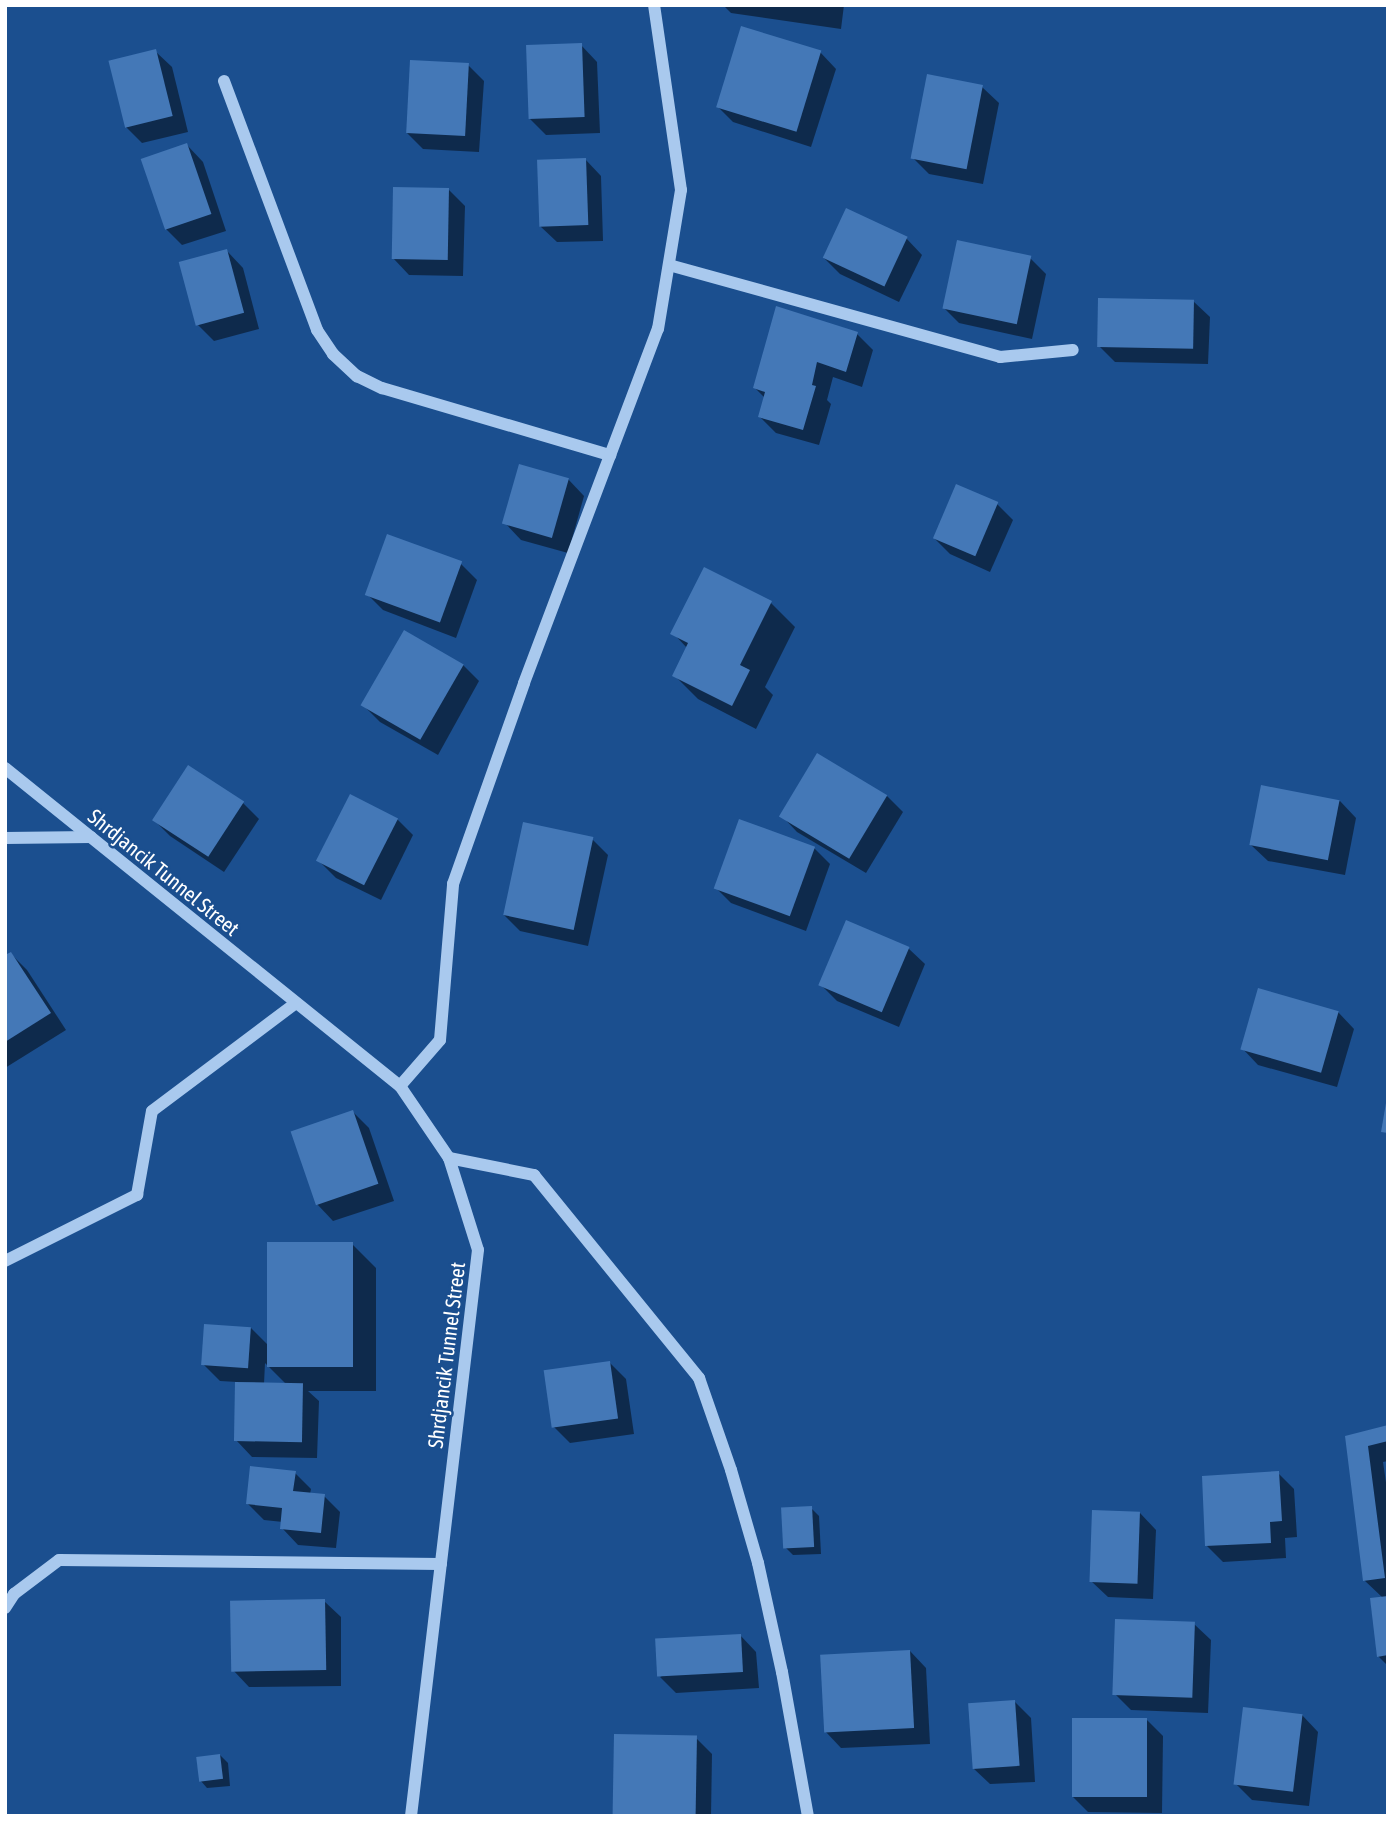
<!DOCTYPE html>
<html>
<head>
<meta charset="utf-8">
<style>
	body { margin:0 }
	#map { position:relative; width:1393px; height:1821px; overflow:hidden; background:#1b4f8f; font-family:"Asap Condensed",sans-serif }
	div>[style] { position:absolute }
	.shadow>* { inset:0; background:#0007 }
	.building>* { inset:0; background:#4478b7; transform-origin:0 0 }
	.minor>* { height:12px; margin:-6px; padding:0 6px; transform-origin:6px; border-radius:6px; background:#a9c9ee }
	span { translate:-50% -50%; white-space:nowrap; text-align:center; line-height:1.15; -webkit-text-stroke:5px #1b4f8f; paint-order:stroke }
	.street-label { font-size:21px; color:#fff }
	.frame { position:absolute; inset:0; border:7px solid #fff; pointer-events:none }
</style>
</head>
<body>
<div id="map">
	<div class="shadow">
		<div style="clip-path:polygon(723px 5px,844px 5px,841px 29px,731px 13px)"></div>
		<div style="clip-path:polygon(581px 45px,597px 62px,600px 133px,546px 135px,530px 119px)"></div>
		<div style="clip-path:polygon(155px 51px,172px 67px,188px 132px,142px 143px,126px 127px)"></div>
		<div style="clip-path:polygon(820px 52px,836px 69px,811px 147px,733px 122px,717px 106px)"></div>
		<div style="clip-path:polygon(468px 65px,484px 81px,479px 152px,423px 149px,407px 133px)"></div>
		<div style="clip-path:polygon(982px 87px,999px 103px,983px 184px,929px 174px,913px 158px)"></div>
		<div style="clip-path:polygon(187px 145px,203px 162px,226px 231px,182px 245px,166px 229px)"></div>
		<div style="clip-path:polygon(585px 159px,601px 176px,603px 241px,557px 242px,540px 226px)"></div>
		<div style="clip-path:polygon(449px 190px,465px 206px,463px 276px,409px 275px,393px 258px)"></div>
		<div style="clip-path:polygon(906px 238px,922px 255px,899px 302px,840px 274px,824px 258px)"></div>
		<div style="clip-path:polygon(227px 251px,243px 268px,259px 329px,214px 341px,198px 325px)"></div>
		<div style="clip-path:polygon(1030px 258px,1046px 274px,1032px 339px,959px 323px,943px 307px)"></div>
		<div style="clip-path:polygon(1193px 301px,1210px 317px,1208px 364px,1115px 362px,1099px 346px)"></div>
		<div style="clip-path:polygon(857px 334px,873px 350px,862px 387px,833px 377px,827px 400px,831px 404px,819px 445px,776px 433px,760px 417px,765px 398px,755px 388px)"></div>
		<div style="clip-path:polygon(568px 479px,584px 496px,568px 553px,521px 540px,505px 523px)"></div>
		<div style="clip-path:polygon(997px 504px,1013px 520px,990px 572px,950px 554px,934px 538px)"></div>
		<div style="clip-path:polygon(461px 564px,477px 580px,456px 638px,383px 610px,367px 594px)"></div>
		<div style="clip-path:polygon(771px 603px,795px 627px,765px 687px,773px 695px,756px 729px,698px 699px,674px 675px,687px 648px,673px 633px)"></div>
		<div style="clip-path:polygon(463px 665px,479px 681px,438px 755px,380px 722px,364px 706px)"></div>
		<div style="clip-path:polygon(887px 796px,903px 812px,866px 873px,797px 832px,781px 815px)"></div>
		<div style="clip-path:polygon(1340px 801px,1356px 818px,1345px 875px,1268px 861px,1251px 845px)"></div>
		<div style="clip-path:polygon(243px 803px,259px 819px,224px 872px,170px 836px,154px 820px)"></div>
		<div style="clip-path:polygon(397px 819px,413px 835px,381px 900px,336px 878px,320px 862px)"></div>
		<div style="clip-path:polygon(592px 839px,608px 855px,588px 946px,520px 931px,504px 915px)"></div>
		<div style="clip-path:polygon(814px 848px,830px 864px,806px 931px,731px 903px,715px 887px)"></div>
		<div style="clip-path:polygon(908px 948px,925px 964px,899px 1027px,837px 1001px,821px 985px)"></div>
		<div style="clip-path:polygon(11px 954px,27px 970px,66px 1030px,5px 1068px,5px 958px)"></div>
		<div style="clip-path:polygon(1338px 1012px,1354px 1029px,1337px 1087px,1258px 1065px,1242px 1048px)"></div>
		<div style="clip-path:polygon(353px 1112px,369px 1128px,394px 1201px,333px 1221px,317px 1204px)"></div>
		<div style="clip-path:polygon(evenodd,352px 1244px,376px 1268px,376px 1391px,308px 1391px,319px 1401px,317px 1458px,252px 1457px,236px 1440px,237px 1382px,220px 1381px,203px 1364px,251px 1328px,269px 1346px,352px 1244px,265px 1363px,287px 1385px,264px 1384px,265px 1363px)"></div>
		<div style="clip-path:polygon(610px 1363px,626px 1379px,634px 1434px,570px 1443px,554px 1427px)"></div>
		<div style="clip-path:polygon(1388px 1427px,1388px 1461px,1383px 1462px,1388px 1496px,1386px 1664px,1378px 1656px,1383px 1598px,1364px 1580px,1347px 1437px)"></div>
		<div style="clip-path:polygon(295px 1473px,311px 1489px,310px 1494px,324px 1496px,340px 1512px,336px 1548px,298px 1545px,282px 1528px,283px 1522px,264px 1520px,248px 1504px)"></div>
		<div style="clip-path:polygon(1278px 1473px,1294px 1489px,1297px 1537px,1285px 1538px,1286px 1558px,1223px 1562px,1207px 1546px)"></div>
		<div style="clip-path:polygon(811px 1508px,819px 1516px,821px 1554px,793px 1555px,785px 1547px)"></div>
		<div style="clip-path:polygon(1140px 1513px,1156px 1530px,1153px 1599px,1108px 1597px,1091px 1581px)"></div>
		<div style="clip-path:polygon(324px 1601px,341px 1617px,341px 1686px,249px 1687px,233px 1670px)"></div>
		<div style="clip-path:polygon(1194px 1624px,1211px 1640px,1208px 1713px,1131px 1710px,1115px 1694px)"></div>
		<div style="clip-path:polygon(740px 1635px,756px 1652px,759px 1688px,676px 1693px,660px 1677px)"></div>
		<div style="clip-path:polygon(910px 1651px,926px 1668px,930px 1744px,841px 1748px,825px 1731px)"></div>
		<div style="clip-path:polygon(1015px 1702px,1031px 1718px,1035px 1782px,990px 1784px,973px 1768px)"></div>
		<div style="clip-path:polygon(1302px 1715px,1318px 1732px,1309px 1806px,1252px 1800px,1236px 1784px)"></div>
		<div style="clip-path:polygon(1147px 1720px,1163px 1736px,1162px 1813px,1088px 1812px,1072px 1796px)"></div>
		<div style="clip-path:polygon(696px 1738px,712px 1754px,711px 1816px,615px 1816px)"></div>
		<div style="clip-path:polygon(220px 1755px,228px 1763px,230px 1786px,207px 1788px,200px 1780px)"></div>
	</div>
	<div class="building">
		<div style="left:741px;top:26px;width:84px;height:85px;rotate:17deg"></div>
		<div style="left:582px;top:43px;width:74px;height:56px;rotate:88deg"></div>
		<div style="left:156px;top:49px;width:69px;height:49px;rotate:76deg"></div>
		<div style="left:410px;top:60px;width:59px;height:73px;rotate:3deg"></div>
		<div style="left:927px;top:74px;width:57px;height:86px;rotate:11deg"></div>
		<div style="left:187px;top:143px;width:75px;height:49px;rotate:71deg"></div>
		<div style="left:586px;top:158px;width:67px;height:49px;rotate:88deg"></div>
		<div style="left:393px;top:187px;width:56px;height:72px;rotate:1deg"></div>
		<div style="left:846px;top:208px;width:68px;height:55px;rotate:25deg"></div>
		<div style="left:957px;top:240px;width:76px;height:70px;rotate:12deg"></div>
		<div style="left:227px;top:249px;width:66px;height:50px;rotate:75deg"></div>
		<div style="left:1098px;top:298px;width:96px;height:49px;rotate:1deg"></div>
		<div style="clip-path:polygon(776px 306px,858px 332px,846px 372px,817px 362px,812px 385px,816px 386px,803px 430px,758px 417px,765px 392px,753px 388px)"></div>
		<div style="left:519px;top:464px;width:52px;height:62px;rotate:16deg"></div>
		<div style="left:956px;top:484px;width:46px;height:59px;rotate:23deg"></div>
		<div style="left:387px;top:534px;width:80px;height:65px;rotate:20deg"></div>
		<div style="clip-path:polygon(704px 567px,772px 601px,740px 665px,750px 670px,732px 706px,672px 676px,688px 643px,670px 634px)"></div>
		<div style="left:404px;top:630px;width:69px;height:87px;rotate:30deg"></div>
		<div style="left:817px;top:753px;width:82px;height:74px;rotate:31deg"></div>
		<div style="left:188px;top:765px;width:67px;height:66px;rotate:33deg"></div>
		<div style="left:1261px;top:785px;width:80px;height:61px;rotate:11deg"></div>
		<div style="left:350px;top:794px;width:54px;height:75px;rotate:27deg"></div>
		<div style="left:739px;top:819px;width:81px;height:74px;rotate:20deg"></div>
		<div style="left:523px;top:822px;width:72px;height:95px;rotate:12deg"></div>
		<div style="left:846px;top:920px;width:69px;height:71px;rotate:23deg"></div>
		<div style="clip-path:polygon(11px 952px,51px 1013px,5px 1042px,5px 955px)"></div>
		<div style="left:1258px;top:988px;width:84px;height:64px;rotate:16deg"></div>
		<div style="clip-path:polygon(1386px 1103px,1388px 1103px,1388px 1133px,1381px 1132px)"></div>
		<div style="left:353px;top:1110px;width:78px;height:66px;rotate:71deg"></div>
		<div style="left:267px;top:1242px;width:86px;height:125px"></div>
		<div style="left:204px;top:1324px;width:47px;height:41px;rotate:4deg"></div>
		<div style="left:610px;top:1361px;width:58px;height:67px;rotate:82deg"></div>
		<div style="left:235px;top:1382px;width:68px;height:59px;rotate:1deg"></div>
		<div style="clip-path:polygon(1388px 1425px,1388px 1441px,1368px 1446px,1385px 1578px,1363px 1581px,1345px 1436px)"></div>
		<div style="clip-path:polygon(250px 1466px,296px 1471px,293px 1491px,325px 1494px,321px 1533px,280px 1529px,282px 1508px,246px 1504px)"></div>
		<div style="clip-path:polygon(1279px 1471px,1282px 1521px,1270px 1522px,1271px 1543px,1205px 1546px,1202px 1476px)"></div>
		<div style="left:812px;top:1506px;width:41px;height:31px;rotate:87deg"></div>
		<div style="left:1092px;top:1510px;width:48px;height:72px;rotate:2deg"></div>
		<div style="clip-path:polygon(1388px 1596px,1388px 1655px,1377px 1657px,1370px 1598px)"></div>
		<div style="left:325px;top:1599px;width:71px;height:95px;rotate:89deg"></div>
		<div style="left:1115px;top:1619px;width:80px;height:76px;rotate:2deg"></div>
		<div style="left:741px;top:1634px;width:38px;height:86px;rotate:87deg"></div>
		<div style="left:910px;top:1650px;width:78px;height:90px;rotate:87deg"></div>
		<div style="left:1015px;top:1700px;width:66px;height:47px;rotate:86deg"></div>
		<div style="left:1243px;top:1707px;width:60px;height:78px;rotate:7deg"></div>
		<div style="left:1072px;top:1718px;width:75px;height:79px"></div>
		<div style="left:614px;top:1734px;width:83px;height:82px;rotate:1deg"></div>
		<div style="left:220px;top:1754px;width:25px;height:24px;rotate:83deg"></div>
	</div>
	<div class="minor">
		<div style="left:224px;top:81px;width:266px;rotate:69.5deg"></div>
		<div style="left:317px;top:330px;width:29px;rotate:56deg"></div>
		<div style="left:333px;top:354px;width:33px;rotate:43deg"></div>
		<div style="left:357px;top:376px;width:28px;rotate:26deg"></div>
		<div style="left:382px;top:388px;width:238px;rotate:16.4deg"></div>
		<div style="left:669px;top:265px;width:344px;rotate:15.5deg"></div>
		<div style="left:1000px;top:357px;width:73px;rotate:-5.5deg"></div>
		<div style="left:5px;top:768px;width:507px;rotate:38.84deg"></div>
		<div style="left:400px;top:1086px;width:87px;rotate:55.8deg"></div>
		<div style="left:449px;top:1158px;width:96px;rotate:72.5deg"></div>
		<div style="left:478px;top:1250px;width:570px;rotate:96.75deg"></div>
		<div style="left:5px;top:838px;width:86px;rotate:-0.7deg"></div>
		<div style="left:400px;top:1086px;width:61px;rotate:-49deg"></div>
		<div style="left:440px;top:1040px;width:157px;rotate:-85.2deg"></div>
		<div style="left:453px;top:884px;width:213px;rotate:-70.5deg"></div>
		<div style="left:524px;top:683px;width:379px;rotate:-69.3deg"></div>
		<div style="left:658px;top:329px;width:141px;rotate:-80.6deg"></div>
		<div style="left:681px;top:190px;width:187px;rotate:-98.3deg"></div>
		<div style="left:449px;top:1158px;width:87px;rotate:11.3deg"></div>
		<div style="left:534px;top:1175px;width:262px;rotate:50.9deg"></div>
		<div style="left:699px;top:1378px;width:97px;rotate:70.8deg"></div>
		<div style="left:731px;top:1470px;width:97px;rotate:73.8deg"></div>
		<div style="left:758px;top:1563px;width:112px;rotate:77.6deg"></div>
		<div style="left:782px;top:1672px;width:146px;rotate:79.8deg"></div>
		<div style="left:5px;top:1261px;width:148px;rotate:-26.6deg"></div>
		<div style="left:137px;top:1195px;width:85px;rotate:-79.9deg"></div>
		<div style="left:152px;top:1111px;width:180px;rotate:-36.9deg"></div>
		<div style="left:5px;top:1608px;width:17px;rotate:-57deg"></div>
		<div style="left:14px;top:1594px;width:56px;rotate:-37.1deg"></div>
		<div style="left:59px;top:1560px;width:382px;rotate:0.6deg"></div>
	</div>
	<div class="street-label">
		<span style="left:164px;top:872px;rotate:39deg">Shrdjancik Tunnel Street</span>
		<span style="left:446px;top:1355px;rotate:-83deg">Shrdjancik Tunnel Street</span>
	</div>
	<div class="frame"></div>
</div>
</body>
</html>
